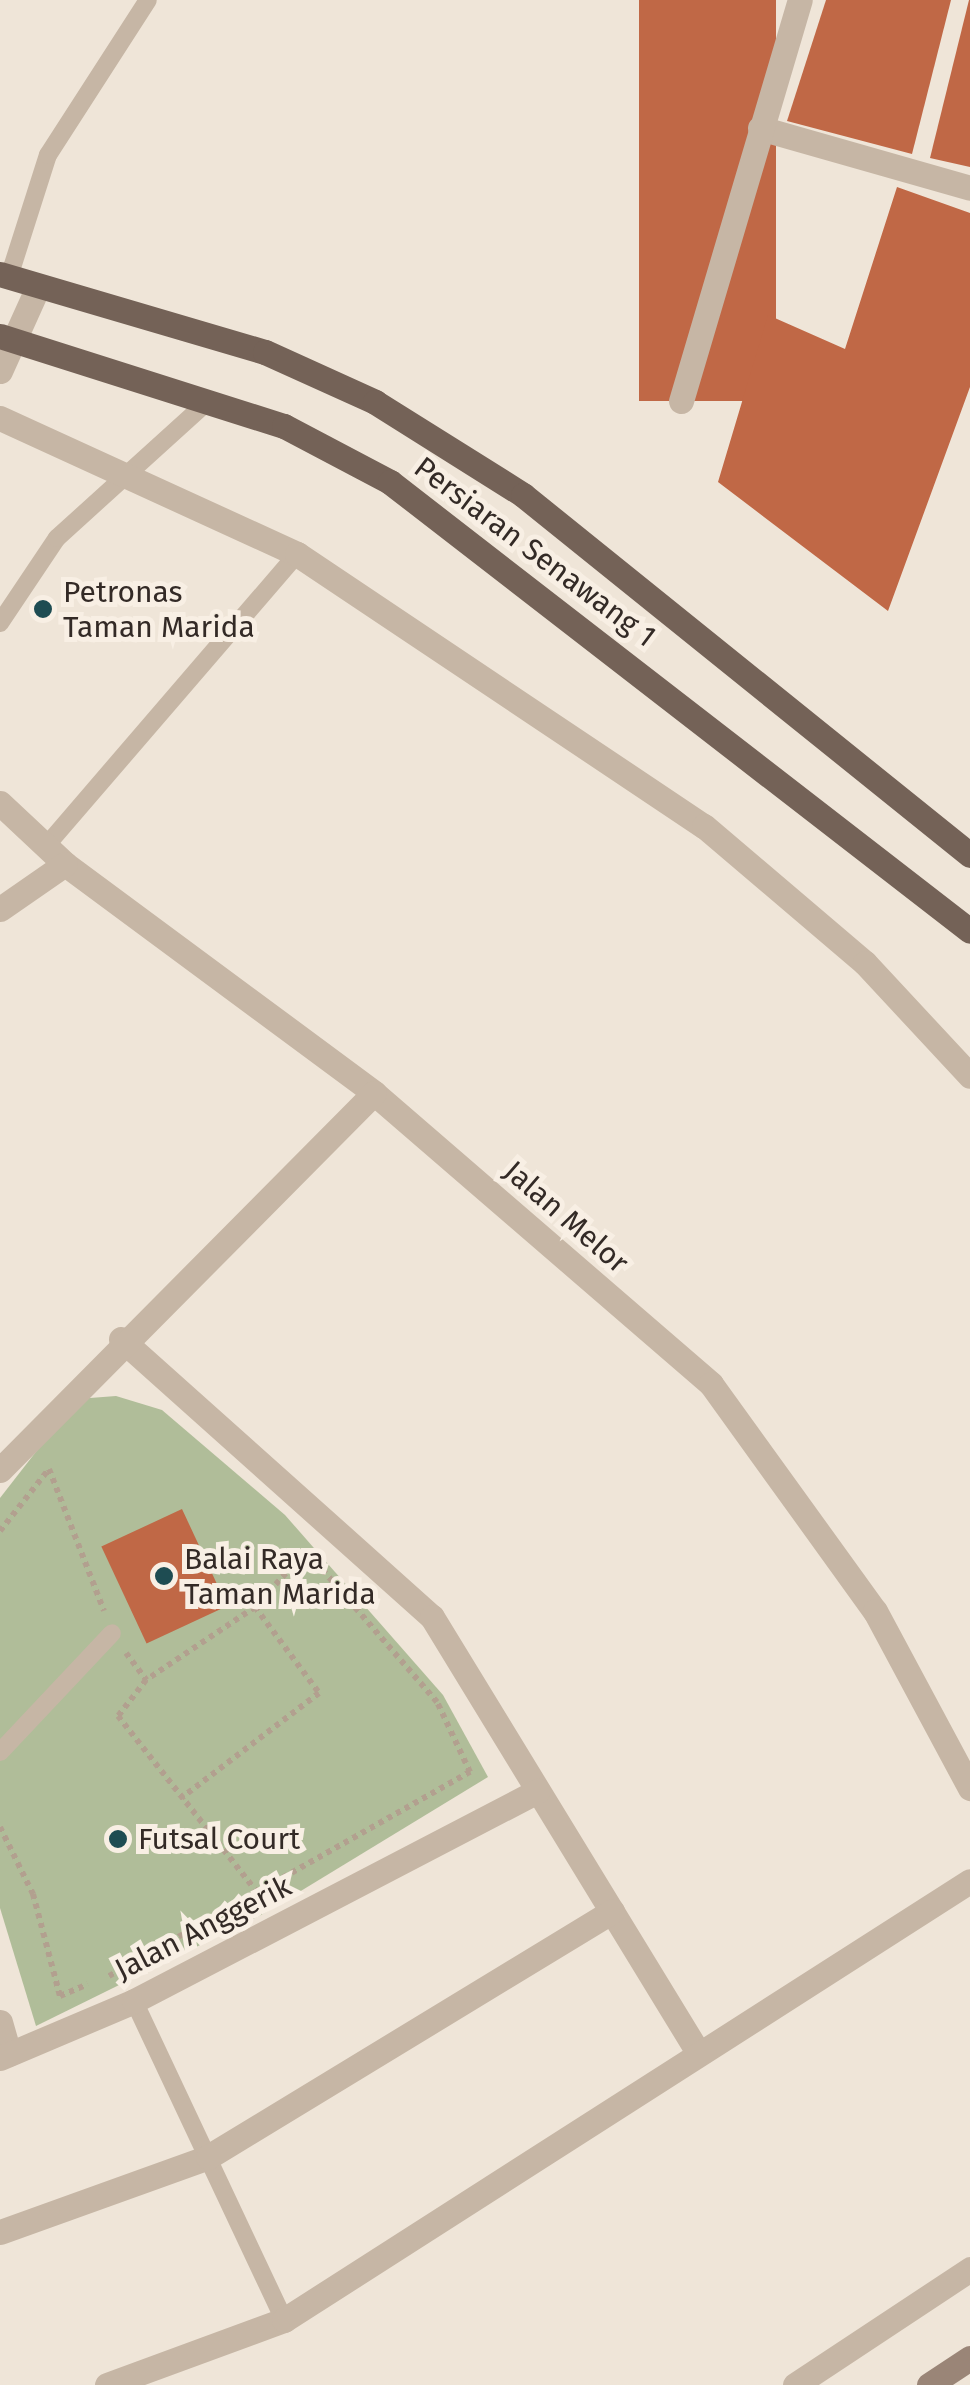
<!DOCTYPE html>
<html>
<head>
<meta charset="utf-8">
<style>
	body { margin:0 }
	#map { position:relative; width:970px; height:2385px; overflow:hidden; background:#efe5d8; font-family:"Fira Sans",sans-serif }
	div>[style] { position:absolute }
	.green>* { inset:0; background:#b0bd99 }
	.building>* { inset:0; background:#c06846; transform-origin:0 0 }
	.path>* { height:6px; margin-top:-3px; transform-origin:0; background:repeating-linear-gradient(90deg,#b2a08f 0 5px,transparent 0 10px) }
	.lane>* { height:18px; margin:-9px; padding:0 9px; transform-origin:9px; border-radius:9px; background:#c6b6a5 }
	.street>* { height:25px; margin:-12.5px; padding:0 12.5px; transform-origin:12.5px; border-radius:12.5px; background:#c6b6a5 }
	.secondary>* { height:25px; margin:-12.5px; padding:0 12.5px; transform-origin:12.5px; border-radius:12.5px; background:#9a8577 }
	.primary>* { height:25px; margin:-12.5px; padding:0 12.5px; transform-origin:12.5px; border-radius:12.5px; background:#746257 }
	.dots>* { width:28px; height:28px; translate:-50% -50%; box-sizing:border-box; border:5px solid #f8efe4; border-radius:50% }
	span { translate:-50% -50%; white-space:nowrap; text-align:center; line-height:1.15; -webkit-text-stroke:10px #f8efe4; paint-order:stroke }
	.street-label { font-size:30px; color:#332a26 }
	.poi-label { font-size:30px; color:#332a26 }
	.left { translate:0 -50%; text-align:left }
</style>
</head>
<body>
<div id="map">
	<div class="green">
		<div style="clip-path:polygon(116px 1396px,162px 1410px,285px 1515px,443px 1695px,488px 1777px,263px 1914px,36px 2026px,0 1908px,0 1498px,77px 1399px)"></div>
	</div>
	<div class="building">
		<div style="left:639px;top:0;width:137px;height:401px"></div>
		<div style="clip-path:polygon(826px 0,951px 0,912px 154px,787px 121px)"></div>
		<div style="clip-path:polygon(969px 0,970px 0,970px 167px,930px 158px)"></div>
		<div style="clip-path:polygon(897px 187px,970px 213px,970px 387px,888px 611px,718px 482px,768px 315px,845px 349px)"></div>
		<div style="left:182px;top:1509px;width:107px;height:89px;rotate:65deg"></div>
	</div>
	<div class="path">
		<div style="left:0;top:1531px;width:79px;rotate:-51.7deg"></div>
		<div style="left:49px;top:1469px;width:152px;rotate:68.8deg"></div>
		<div style="left:255px;top:1607px;width:131px;rotate:146.2deg"></div>
		<div style="left:146px;top:1680px;width:46px;rotate:127.9deg"></div>
		<div style="left:118px;top:1716px;width:226px;rotate:51.7deg"></div>
		<div style="left:126px;top:1653px;width:34px;rotate:53deg"></div>
		<div style="left:0;top:1827px;width:75px;rotate:63.8deg"></div>
		<div style="left:33px;top:1894px;width:106px;rotate:75.2deg"></div>
		<div style="left:60px;top:1996px;width:30px;rotate:-23deg"></div>
		<div style="left:109px;top:1976px;width:415px;rotate:-29.5deg"></div>
		<div style="left:470px;top:1772px;width:77px;rotate:-115.2deg"></div>
		<div style="left:437px;top:1702px;width:200px;rotate:-130.9deg"></div>
		<div style="left:306px;top:1551px;width:76px;rotate:132.3deg"></div>
		<div style="left:255px;top:1607px;width:107px;rotate:53.3deg"></div>
		<div style="left:319px;top:1693px;width:173px;rotate:142.7deg"></div>
	</div>
	<div class="lane">
		<div style="left:9px;top:277px;width:128px;rotate:-72.3deg"></div>
		<div style="left:48px;top:155px;width:184px;rotate:-57.2deg"></div>
		<div style="left:0;top:623px;width:102px;rotate:-56.2deg"></div>
		<div style="left:57px;top:538px;width:205px;rotate:-42.2deg"></div>
		<div style="left:46px;top:846px;width:385px;rotate:-49.3deg"></div>
		<div style="left:0;top:1752px;width:163px;rotate:-46.7deg"></div>
		<div style="left:134px;top:2001px;width:353px;rotate:64.8deg"></div>
	</div>
	<div class="street">
		<div style="left:760px;top:128px;width:218px;rotate:15.9deg"></div>
		<div style="left:0;top:371px;width:92px;rotate:-65.7deg"></div>
		<div style="left:681px;top:401px;width:418px;rotate:-73.5deg"></div>
		<div style="left:0;top:418px;width:327px;rotate:24.6deg"></div>
		<div style="left:297px;top:554px;width:490px;rotate:33.8deg"></div>
		<div style="left:704px;top:826px;width:211px;rotate:40.4deg"></div>
		<div style="left:865px;top:963px;width:154px;rotate:47.1deg"></div>
		<div style="left:0;top:803px;width:89px;rotate:43.2deg"></div>
		<div style="left:65px;top:864px;width:385px;rotate:36.5deg"></div>
		<div style="left:374px;top:1093px;width:445px;rotate:40.8deg"></div>
		<div style="left:711px;top:1384px;width:280px;rotate:54.2deg"></div>
		<div style="left:875px;top:1611px;width:201px;rotate:61.8deg"></div>
		<div style="left:0;top:909px;width:79px;rotate:-34.7deg"></div>
		<div style="left:121px;top:1339px;width:417px;rotate:41.8deg"></div>
		<div style="left:432px;top:1617px;width:506px;rotate:58.57deg"></div>
		<div style="left:0;top:1470px;width:531px;rotate:-45.23deg"></div>
		<div style="left:0;top:2022px;width:33px;rotate:74deg"></div>
		<div style="left:0;top:2058px;width:146px;rotate:-23deg"></div>
		<div style="left:134px;top:2001px;width:455px;rotate:-27.5deg"></div>
		<div style="left:0;top:2232px;width:221px;rotate:-19.8deg"></div>
		<div style="left:208px;top:2157px;width:473px;rotate:-31.3deg"></div>
		<div style="left:107px;top:2385px;width:189px;rotate:-20.2deg"></div>
		<div style="left:284px;top:2320px;width:814px;rotate:-32.62deg"></div>
		<div style="left:795px;top:2385px;width:210px;rotate:-33.5deg"></div>
	</div>
	<div class="secondary">
		<div style="left:929px;top:2385px;width:49px;rotate:-33.4deg"></div>
	</div>
	<div class="primary">
		<div style="left:0;top:274px;width:276px;rotate:16.4deg"></div>
		<div style="left:265px;top:352px;width:121px;rotate:24.4deg"></div>
		<div style="left:375px;top:402px;width:175px;rotate:32.1deg"></div>
		<div style="left:523px;top:495px;width:574px;rotate:38.85deg"></div>
		<div style="left:0;top:336px;width:298px;rotate:17.6deg"></div>
		<div style="left:284px;top:426px;width:120px;rotate:27.8deg"></div>
		<div style="left:390px;top:482px;width:733px;rotate:37.74deg"></div>
	</div>
	<div class="dots">
		<div style="left:43px;top:609px;background:#1e4c52"></div>
		<div style="left:164px;top:1576px;background:#1e4c52"></div>
		<div style="left:118px;top:1839px;background:#1e4c52"></div>
	</div>
	<div class="street-label">
		<span style="left:535px;top:552px;rotate:37deg">Persiaran Senawang 1</span>
		<span style="left:566px;top:1217px;rotate:41deg">Jalan Melor</span>
		<span style="left:203px;top:1928px;rotate:-27deg">Jalan Anggerik</span>
	</div>
	<div class="poi-label">
		<span class="left" style="left:63px;top:609px">Petronas<br>Taman Marida</span>
		<span class="left" style="left:184px;top:1576px">Balai Raya<br>Taman Marida</span>
		<span class="left" style="left:138px;top:1839px">Futsal Court</span>
	</div>
</div>
</body>
</html>
